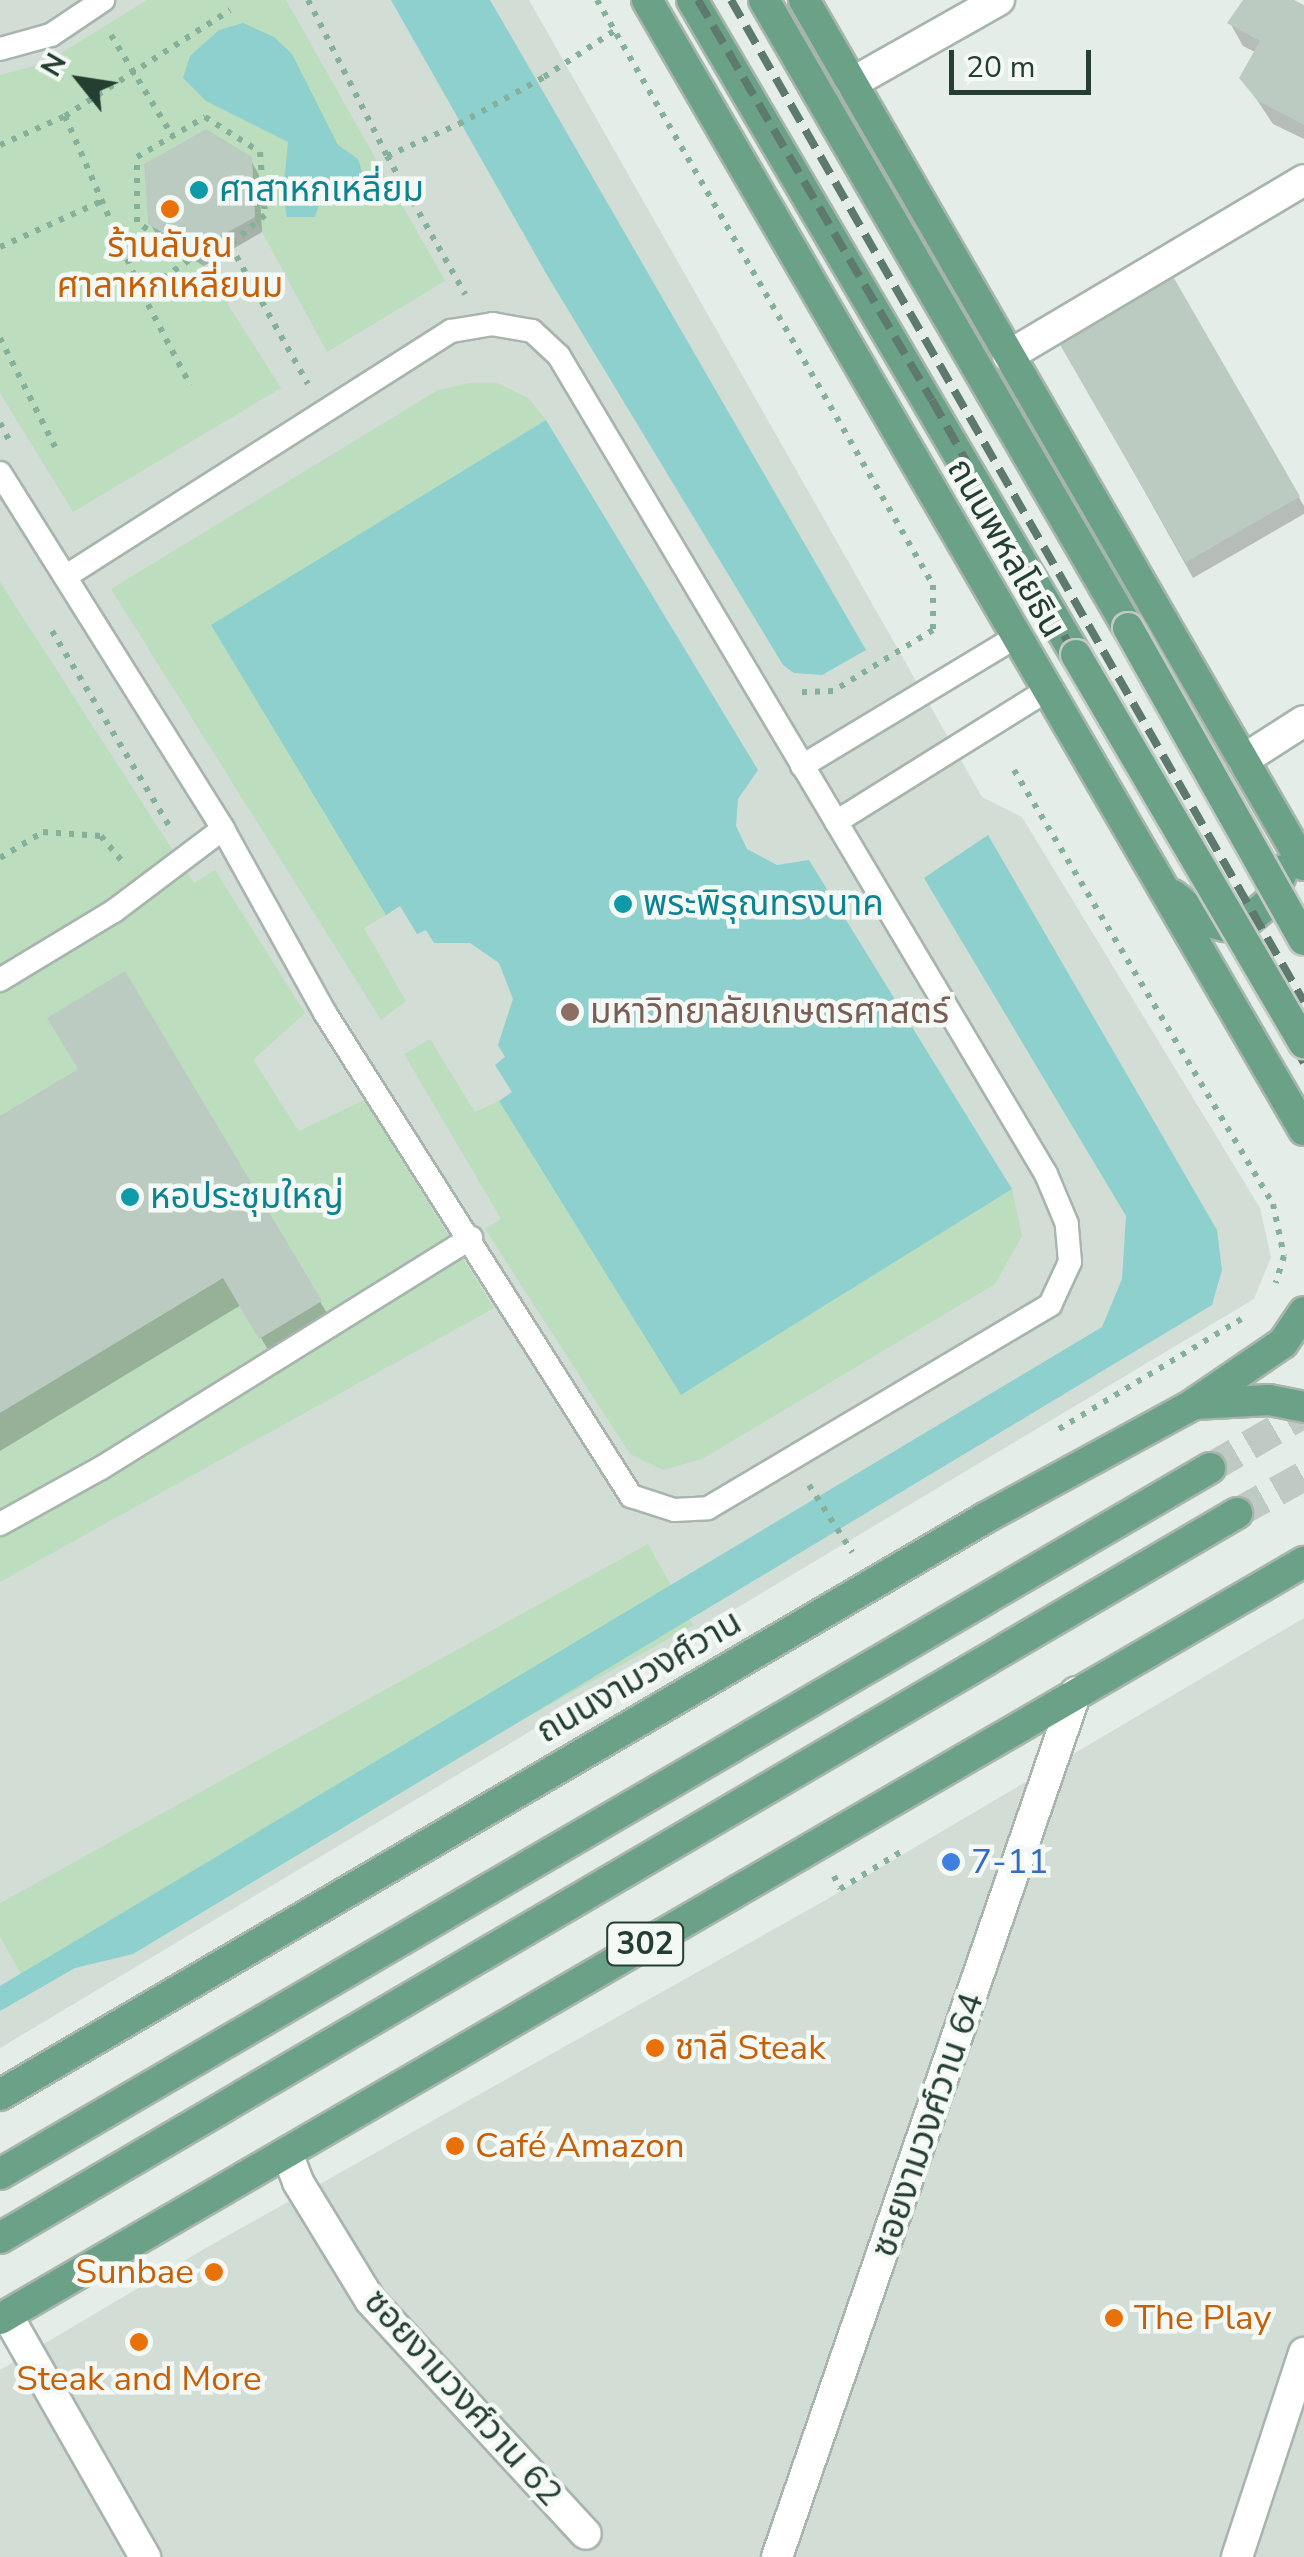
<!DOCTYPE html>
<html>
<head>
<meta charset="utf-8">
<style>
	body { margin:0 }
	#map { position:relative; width:1304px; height:2557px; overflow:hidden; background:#e4ede7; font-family:"Nunito Sans","Noto Sans Thai",sans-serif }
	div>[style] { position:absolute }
	.built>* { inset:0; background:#d2ddd6 }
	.green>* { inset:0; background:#bdddbf; transform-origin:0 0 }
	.water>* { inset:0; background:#8ed0cd }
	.shadow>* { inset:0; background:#0003 }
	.building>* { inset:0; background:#bccbc2; transform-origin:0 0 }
	.primary-tunnel>* { height:30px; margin-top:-15px; transform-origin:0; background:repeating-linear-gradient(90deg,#becac3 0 30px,transparent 0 45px) }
	.path>* { height:6px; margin-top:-3px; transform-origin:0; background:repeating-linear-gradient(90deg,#85b099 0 5px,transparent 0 13px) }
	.roads { filter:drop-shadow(2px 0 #a7b5ad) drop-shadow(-2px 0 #a7b5ad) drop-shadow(0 2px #a7b5ad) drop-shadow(0 -2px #a7b5ad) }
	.lane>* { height:22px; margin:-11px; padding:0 11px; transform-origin:11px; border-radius:11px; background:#fff }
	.street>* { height:30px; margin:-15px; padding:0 15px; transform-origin:15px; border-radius:15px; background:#fff }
	.primary>* { height:30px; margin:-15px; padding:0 15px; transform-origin:15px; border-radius:15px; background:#6aa187 }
	.rail>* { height:8px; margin-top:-4px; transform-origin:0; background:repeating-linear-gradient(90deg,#5e796d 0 20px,transparent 0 30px) }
	.bridges { filter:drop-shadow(2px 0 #c2c9c5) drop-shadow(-2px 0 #c2c9c5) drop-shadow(0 2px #c2c9c5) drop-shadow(0 -2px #c2c9c5) }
	.primary-bridge>* { height:30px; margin:-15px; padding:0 15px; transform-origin:15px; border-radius:15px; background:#6aa187 }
	.dots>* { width:28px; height:28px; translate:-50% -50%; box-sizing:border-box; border:5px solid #f4f9f6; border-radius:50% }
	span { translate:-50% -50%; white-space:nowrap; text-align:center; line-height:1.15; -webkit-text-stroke:9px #f4f9f6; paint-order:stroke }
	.shield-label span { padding:2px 8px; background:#f4f9f6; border:2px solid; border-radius:8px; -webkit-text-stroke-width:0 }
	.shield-label { font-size:32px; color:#243e31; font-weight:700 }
	.culture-label { font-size:35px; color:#0d838f }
	.left { translate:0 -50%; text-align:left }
	.food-label { font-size:35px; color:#c56008 }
	.right { translate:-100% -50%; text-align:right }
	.street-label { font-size:35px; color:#243e31 }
	.education-label { font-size:35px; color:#785e54 }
	.shop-label { font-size:35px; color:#366cbe }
	.north { position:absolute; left:30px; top:30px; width:100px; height:100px; -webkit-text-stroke:8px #f4f9f6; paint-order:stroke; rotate:300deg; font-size:28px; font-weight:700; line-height:40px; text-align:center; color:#243e31 }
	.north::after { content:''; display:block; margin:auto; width:35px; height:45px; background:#243e31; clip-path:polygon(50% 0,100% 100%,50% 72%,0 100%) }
	.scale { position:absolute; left:949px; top:50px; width:142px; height:45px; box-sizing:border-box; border:5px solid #243e31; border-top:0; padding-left:12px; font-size:30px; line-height:35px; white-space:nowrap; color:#243e31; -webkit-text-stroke:8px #f4f9f6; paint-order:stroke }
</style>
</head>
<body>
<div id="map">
	<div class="built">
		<div style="clip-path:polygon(0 0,529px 0,982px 797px,1022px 817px,1260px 1208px,1271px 1257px,1254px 1299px,0 2048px)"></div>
		<div style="clip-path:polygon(1304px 1618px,1304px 2557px,0 2557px,0 2370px,204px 2249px,824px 1901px)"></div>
	</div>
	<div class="green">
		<div style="clip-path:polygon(147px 0,286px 0,445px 281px,327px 352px,206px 129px,144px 164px,148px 223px,194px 251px,281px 388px,73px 512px,0 393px,0 75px,45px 63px)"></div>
		<div style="clip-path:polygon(469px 383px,497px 383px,528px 398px,546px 420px,212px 625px,386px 915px,364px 928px,406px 1001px,381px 1020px,111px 589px,438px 390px)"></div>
		<div style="clip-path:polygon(0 582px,194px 883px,215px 870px,305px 1013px,253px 1060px,299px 1131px,364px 1100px,494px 1308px,0 1582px)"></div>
		<div style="clip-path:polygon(430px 1039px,475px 1112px,499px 1101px,681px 1395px,1012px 1189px,1022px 1236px,995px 1284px,702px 1459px,663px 1470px,630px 1454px,485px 1229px,501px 1219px,404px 1054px)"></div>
		<div style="left:648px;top:1544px;width:93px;height:757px;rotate:61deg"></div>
	</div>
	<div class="water">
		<div style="clip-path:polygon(391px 0,490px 0,866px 650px,822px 675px,794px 673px,783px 665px,547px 275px)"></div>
		<div style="clip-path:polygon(243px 23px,274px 37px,292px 54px,338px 145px,358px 159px,363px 175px,356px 191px,324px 189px,315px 217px,287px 217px,283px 193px,288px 142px,206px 101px,183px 78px,190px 56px,219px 30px)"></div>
		<div style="clip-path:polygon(546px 420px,758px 770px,738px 799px,736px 826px,747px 849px,777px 865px,809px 860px,1012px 1189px,681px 1395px,499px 1101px,512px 1092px,495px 1065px,505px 1057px,498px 1045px,513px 999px,499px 963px,470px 943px,434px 943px,426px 930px,417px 934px,400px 906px,386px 915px,211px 625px)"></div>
		<div style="clip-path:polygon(988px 835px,1217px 1230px,1222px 1270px,1212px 1305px,133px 1954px,75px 1968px,0 2011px,0 1986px,1102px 1327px,1122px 1279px,1126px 1216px,924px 878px)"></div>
	</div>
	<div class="shadow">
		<div style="clip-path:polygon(1246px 0,1289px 0,1304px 8px,1304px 139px,1273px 124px,1242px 78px,1257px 53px,1243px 46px,1230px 23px)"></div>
		<div style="clip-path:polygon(250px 159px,259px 175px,262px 232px,204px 266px,159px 239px,150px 223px)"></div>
		<div style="clip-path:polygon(1171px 276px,1304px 506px,1304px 514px,1193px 578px,1059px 338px)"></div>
		<div style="clip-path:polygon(124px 974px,337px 1330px,278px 1366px,241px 1305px,0 1451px,0 1119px,81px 1070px)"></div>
	</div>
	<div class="building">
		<div style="clip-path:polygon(1243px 0,1294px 0,1304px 5px,1304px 125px,1258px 101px,1239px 78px,1260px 41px,1227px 23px)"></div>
		<div style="clip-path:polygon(206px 129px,252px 157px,255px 217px,194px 251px,148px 224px,144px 164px)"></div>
		<div style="left:1171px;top:273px;width:258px;height:132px;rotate:60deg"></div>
		<div style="clip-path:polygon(125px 971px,322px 1301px,259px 1339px,223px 1278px,0 1413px,0 1116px,78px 1069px,47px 1018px)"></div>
	</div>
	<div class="primary-tunnel">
		<div style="left:1210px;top:1468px;width:109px;rotate:-30.3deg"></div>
		<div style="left:1237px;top:1513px;width:77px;rotate:-28.9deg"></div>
	</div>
	<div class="path">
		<div style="left:308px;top:0;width:175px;rotate:63.1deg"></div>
		<div style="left:387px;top:156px;width:159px;rotate:60.5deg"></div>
		<div style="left:597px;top:0;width:675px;rotate:60.13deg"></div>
		<div style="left:933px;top:585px;width:45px;rotate:90deg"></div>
		<div style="left:933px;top:630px;width:117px;rotate:148.6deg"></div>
		<div style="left:833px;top:691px;width:33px;rotate:178deg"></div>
		<div style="left:111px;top:35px;width:119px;rotate:58.7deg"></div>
		<div style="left:65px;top:116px;width:193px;rotate:66.5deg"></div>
		<div style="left:142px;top:293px;width:104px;rotate:62.4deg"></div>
		<div style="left:205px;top:117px;width:65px;rotate:32.5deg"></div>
		<div style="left:260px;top:152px;width:63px;rotate:85.5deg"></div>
		<div style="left:265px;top:215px;width:46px;rotate:139.4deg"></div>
		<div style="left:230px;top:245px;width:14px;rotate:180deg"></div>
		<div style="left:216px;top:245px;width:31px;rotate:151deg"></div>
		<div style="left:189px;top:260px;width:64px;rotate:-143.8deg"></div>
		<div style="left:137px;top:222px;width:65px;rotate:-90deg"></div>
		<div style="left:137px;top:157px;width:79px;rotate:-30.5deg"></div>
		<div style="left:0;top:145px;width:71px;rotate:-24deg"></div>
		<div style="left:65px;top:116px;width:196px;rotate:-32.7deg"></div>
		<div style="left:387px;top:156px;width:79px;rotate:-24deg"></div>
		<div style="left:459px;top:124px;width:97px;rotate:-28.9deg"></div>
		<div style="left:544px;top:77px;width:84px;rotate:-33.3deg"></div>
		<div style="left:230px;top:245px;width:159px;rotate:60.7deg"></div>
		<div style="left:0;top:247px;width:112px;rotate:-24.3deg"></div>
		<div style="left:142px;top:293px;width:57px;rotate:-35.1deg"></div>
		<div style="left:0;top:338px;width:122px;rotate:63.2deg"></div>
		<div style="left:0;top:423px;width:19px;rotate:62deg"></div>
		<div style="left:52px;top:631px;width:227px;rotate:59deg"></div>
		<div style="left:1014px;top:770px;width:505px;rotate:59.17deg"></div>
		<div style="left:1273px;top:1204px;width:53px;rotate:78.1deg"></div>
		<div style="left:1284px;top:1256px;width:28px;rotate:107deg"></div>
		<div style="left:0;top:858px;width:50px;rotate:-31.2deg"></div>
		<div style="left:43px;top:832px;width:58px;rotate:3.9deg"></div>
		<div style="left:101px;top:836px;width:35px;rotate:50deg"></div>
		<div style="left:1059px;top:1429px;width:213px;rotate:-31.1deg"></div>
		<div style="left:809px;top:1485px;width:80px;rotate:57.3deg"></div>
		<div style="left:834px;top:1876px;width:14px;rotate:65deg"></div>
		<div style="left:840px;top:1889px;width:75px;rotate:-31.4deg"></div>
	</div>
	<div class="roads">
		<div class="lane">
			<div style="left:0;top:49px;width:53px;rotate:-15.4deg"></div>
			<div style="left:51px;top:35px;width:63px;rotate:-33.9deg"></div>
			<div style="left:0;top:473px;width:420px;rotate:57.9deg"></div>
			<div style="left:223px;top:829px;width:210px;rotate:61deg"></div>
			<div style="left:325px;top:1013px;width:572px;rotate:57.64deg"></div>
			<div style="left:631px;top:1496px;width:45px;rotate:18deg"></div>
			<div style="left:674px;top:1510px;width:34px;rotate:-3deg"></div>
			<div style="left:708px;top:1508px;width:398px;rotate:-30.7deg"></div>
			<div style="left:1050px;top:1305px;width:47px;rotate:-65.1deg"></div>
			<div style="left:1070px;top:1262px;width:38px;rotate:-95deg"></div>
			<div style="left:1067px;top:1224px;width:54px;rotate:-112.8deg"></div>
			<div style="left:1046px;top:1174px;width:952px;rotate:-120.77deg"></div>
			<div style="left:559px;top:356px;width:37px;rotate:-137deg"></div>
			<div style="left:532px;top:331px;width:40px;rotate:-170deg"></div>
			<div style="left:493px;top:324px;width:43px;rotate:170.5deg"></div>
			<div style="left:451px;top:331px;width:454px;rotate:147.5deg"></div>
			<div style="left:802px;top:766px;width:248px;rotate:-31.1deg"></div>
			<div style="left:836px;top:822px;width:248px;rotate:-32deg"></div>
			<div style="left:0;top:980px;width:133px;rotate:-31.2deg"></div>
			<div style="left:114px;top:911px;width:136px;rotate:-37deg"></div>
			<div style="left:0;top:1524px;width:115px;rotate:-29deg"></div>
			<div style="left:101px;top:1468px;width:436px;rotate:-31.9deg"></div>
		</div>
		<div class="street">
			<div style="left:852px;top:83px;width:169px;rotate:-29.5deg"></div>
			<div style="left:1008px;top:356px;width:344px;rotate:-30.7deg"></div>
			<div style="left:1243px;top:760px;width:72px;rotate:-32.6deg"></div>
			<div style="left:287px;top:2153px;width:31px;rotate:69deg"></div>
			<div style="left:298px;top:2182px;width:138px;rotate:58.6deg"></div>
			<div style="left:370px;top:2300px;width:318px;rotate:47.3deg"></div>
			<div style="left:7px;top:2315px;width:279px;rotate:60.3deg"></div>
			<div style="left:777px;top:2557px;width:915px;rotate:-70.93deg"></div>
			<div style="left:1237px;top:2557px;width:215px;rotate:-71.8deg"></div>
		</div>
		<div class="primary">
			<div style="left:647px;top:0;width:1307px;rotate:59.83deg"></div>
			<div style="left:692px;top:0;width:759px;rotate:59.62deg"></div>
			<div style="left:764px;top:0;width:726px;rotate:59.9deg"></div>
			<div style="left:804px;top:0;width:999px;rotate:59.97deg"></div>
			<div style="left:1173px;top:895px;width:42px;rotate:38.2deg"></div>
			<div style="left:1206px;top:921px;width:20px;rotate:15deg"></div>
			<div style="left:1225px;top:926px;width:23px;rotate:-13deg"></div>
			<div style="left:1247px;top:921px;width:31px;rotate:-40deg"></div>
			<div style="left:1271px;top:901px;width:33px;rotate:-69deg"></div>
			<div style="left:1195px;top:1404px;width:74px;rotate:-3.1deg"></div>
			<div style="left:1269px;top:1400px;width:36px;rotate:11deg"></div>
			<div style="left:0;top:2095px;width:1142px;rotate:-30.36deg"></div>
			<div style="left:985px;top:1518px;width:236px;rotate:-28.6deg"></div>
			<div style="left:1192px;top:1405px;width:110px;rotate:-34.3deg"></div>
			<div style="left:1283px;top:1343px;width:37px;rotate:-56deg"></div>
			<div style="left:0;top:2174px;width:1401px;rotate:-30.26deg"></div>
			<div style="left:0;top:2238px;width:1434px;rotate:-30.37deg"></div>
			<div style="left:0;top:2319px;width:1508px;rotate:-30.14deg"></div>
		</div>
	</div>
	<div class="rail">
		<div style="left:698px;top:0;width:463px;rotate:59.7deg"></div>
		<div style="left:932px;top:400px;width:760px;rotate:60.7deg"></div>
		<div style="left:731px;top:0;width:1154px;rotate:60.24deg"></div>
	</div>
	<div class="bridges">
		<div class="primary-bridge">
			<div style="left:1128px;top:628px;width:358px;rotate:60.6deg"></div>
			<div style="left:1076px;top:655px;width:450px;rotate:59.6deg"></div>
		</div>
	</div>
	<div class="dots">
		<div style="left:199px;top:190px;background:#0f9aa8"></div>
		<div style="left:170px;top:209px;background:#e8710a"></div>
		<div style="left:623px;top:904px;background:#0f9aa8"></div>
		<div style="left:570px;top:1012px;background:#8d6e63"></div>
		<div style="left:130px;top:1197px;background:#0f9aa8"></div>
		<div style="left:951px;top:1862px;background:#3f7fe0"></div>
		<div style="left:655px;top:2048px;background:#e8710a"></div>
		<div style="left:455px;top:2146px;background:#e8710a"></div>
		<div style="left:214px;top:2272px;background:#e8710a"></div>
		<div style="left:1114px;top:2318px;background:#e8710a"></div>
		<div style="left:139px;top:2342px;background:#e8710a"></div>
	</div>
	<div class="shield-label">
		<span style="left:645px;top:1944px">302</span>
	</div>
	<div class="culture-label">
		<span class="left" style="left:219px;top:190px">ศาสาหกเหลี่ยม</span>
		<span class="left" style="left:643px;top:904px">พระพิรุณทรงนาค</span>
		<span class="left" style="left:150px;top:1197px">หอประชุมใหญ่</span>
	</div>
	<div class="food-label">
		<span style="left:170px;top:266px">ร้านลับณ<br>ศาลาหกเหลี่ยนม</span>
		<span class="left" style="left:675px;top:2048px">ชาลี Steak</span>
		<span class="left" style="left:475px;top:2146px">Café Amazon</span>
		<span class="right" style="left:194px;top:2272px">Sunbae</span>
		<span class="left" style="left:1134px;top:2318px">The Play</span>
		<span style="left:139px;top:2379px">Steak and More</span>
	</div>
	<div class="street-label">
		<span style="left:1006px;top:548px;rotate:60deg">ถนนพหลโยธิน</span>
		<span style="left:639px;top:1677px;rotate:-30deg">ถนนงามวงศ์วาน</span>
		<span style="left:928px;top:2125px;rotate:-71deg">ซอยงามวงศ์วาน 64</span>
		<span style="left:463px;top:2398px;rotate:48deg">ซอยงามวงศ์วาน 62</span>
	</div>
	<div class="education-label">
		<span class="left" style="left:590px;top:1012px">มหาวิทยาลัยเกษตรศาสตร์</span>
	</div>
	<div class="shop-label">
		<span class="left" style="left:971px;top:1862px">7-11</span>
	</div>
	<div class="north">N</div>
	<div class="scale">20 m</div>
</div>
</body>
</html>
